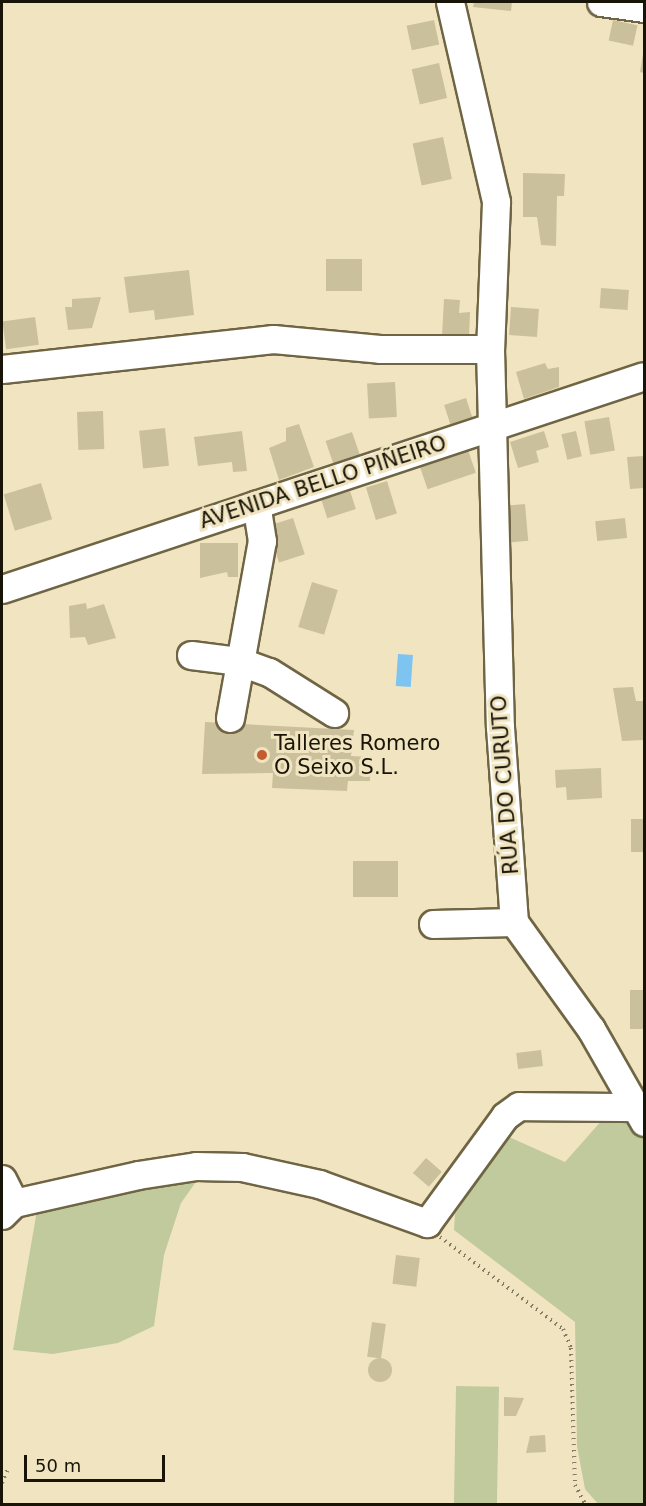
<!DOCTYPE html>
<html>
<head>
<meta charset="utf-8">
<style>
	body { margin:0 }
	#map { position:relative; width:646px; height:1506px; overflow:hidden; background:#f1e5c1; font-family:"DejaVu Sans",sans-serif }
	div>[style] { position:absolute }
	.green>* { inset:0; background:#c1ca9d; transform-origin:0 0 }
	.water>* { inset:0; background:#7dc4f0; transform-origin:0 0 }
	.building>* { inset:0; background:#cbc09c; transform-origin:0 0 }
	.round { border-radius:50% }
	.path>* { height:4px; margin-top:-2px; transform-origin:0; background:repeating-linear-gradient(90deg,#837b63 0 1.5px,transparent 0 6px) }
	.roads { filter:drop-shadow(2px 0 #6f6544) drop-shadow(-2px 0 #6f6544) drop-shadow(0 2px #6f6544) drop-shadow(0 -2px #6f6544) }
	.minor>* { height:27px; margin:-13.5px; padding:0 13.5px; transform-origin:13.5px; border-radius:13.5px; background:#fff }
	.dots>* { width:16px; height:16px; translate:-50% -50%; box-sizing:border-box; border:3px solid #f1e5c1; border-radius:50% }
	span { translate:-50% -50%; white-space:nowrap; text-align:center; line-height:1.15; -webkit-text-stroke:6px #f1e5c1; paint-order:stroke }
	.street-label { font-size:21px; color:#181407 }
	.poi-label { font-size:21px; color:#181407 }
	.left { translate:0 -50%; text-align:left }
	.frame { position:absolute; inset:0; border:3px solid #181407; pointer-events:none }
	.scale { position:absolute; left:24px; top:1455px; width:141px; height:27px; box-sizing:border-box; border:3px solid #181407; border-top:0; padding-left:8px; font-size:18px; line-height:21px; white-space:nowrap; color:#181407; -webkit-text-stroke:4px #f1e5c1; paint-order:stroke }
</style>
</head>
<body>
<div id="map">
	<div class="green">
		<div style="clip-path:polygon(623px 1117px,644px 1134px,644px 1504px,598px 1504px,585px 1489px,577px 1446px,575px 1322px,454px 1230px,455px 1214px,509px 1137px,565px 1162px,603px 1119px)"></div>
		<div style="clip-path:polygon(198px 1179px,181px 1203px,164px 1255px,154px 1326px,118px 1343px,53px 1354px,13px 1350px,37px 1210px)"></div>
		<div style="left:456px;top:1386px;width:43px;height:118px;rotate:1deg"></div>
	</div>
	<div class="water">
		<div style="left:398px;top:654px;width:15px;height:32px;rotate:4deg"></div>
	</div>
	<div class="building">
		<div style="clip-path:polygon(474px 2px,512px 2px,511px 11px,473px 7px)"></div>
		<div style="left:434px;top:20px;width:25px;height:28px;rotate:78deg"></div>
		<div style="left:613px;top:20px;width:25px;height:21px;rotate:12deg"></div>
		<div style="clip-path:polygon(643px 54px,644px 54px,644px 73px,640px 72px)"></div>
		<div style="left:439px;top:63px;width:36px;height:28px;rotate:77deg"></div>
		<div style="left:443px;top:137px;width:43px;height:31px;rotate:78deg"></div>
		<div style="clip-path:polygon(523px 173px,565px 174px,564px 196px,557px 196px,556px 246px,541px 245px,537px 217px,523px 217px)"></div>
		<div style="left:326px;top:259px;width:36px;height:32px"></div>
		<div style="clip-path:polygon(189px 270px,194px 315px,155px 320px,154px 310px,129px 313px,124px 277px)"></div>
		<div style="left:601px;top:288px;width:28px;height:20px;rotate:4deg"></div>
		<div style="clip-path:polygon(101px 297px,92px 328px,68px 330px,65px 307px,72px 307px,72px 299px)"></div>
		<div style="clip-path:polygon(444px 299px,460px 300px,459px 313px,470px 312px,469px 337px,442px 336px)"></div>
		<div style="left:511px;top:307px;width:28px;height:28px;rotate:4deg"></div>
		<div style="left:35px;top:317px;width:28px;height:33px;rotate:82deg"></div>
		<div style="clip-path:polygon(545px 363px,548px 369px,559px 367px,559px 387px,524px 399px,516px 372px)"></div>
		<div style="left:395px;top:382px;width:35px;height:28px;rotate:87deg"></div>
		<div style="left:466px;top:398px;width:20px;height:23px;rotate:72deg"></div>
		<div style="left:103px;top:411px;width:38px;height:26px;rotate:88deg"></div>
		<div style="left:609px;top:417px;width:34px;height:25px;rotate:80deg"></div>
		<div style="clip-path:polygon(299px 424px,314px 467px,279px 480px,269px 448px,286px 441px,286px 428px)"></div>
		<div style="left:165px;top:428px;width:38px;height:26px;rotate:84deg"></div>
		<div style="clip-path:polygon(242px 431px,247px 471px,233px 472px,232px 462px,198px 466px,194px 437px)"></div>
		<div style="clip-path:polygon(544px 431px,549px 447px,536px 451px,539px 462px,518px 468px,510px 442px)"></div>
		<div style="left:576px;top:431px;width:26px;height:15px;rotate:77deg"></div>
		<div style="left:352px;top:432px;width:24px;height:28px;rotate:71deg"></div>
		<div style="left:468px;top:450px;width:24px;height:51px;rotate:71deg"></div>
		<div style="clip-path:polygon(644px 456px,644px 488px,630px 489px,627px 457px)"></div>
		<div style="left:387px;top:481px;width:34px;height:22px;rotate:73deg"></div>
		<div style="left:41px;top:483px;width:38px;height:39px;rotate:73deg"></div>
		<div style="left:350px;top:491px;width:19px;height:30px;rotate:72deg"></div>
		<div style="left:525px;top:504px;width:37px;height:19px;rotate:85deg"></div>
		<div style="left:293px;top:518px;width:38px;height:27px;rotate:72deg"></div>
		<div style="left:625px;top:518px;width:20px;height:30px;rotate:84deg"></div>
		<div style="clip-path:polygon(200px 543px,238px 543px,238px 577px,228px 577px,227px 572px,200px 578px)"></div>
		<div style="left:312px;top:582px;width:27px;height:47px;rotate:17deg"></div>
		<div style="clip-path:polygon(86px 603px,87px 609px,104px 604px,116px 638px,88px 645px,85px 637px,70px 638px,69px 606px)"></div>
		<div style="clip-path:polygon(633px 687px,636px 701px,644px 701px,644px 740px,622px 741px,613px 688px)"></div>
		<div style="clip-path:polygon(205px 722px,354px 730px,351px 756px,371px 757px,370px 781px,348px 781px,347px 791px,272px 788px,273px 773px,202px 774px)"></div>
		<div style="clip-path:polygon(601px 768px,602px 798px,567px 800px,566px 787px,556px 788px,555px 770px)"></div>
		<div style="left:631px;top:819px;width:13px;height:33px"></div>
		<div style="left:353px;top:861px;width:45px;height:36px"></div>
		<div style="left:644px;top:990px;width:39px;height:14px;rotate:90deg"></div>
		<div style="left:541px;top:1050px;width:16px;height:25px;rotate:83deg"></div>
		<div style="left:426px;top:1158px;width:21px;height:20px;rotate:41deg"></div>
		<div style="left:396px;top:1255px;width:24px;height:29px;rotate:7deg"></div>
		<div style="left:372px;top:1322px;width:14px;height:35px;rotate:8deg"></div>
		<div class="round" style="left:368px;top:1358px;width:24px;height:24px"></div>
		<div style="clip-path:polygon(504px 1397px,524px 1398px,516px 1416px,504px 1416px)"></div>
		<div style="clip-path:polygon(545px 1435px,546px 1452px,526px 1453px,530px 1436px)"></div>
	</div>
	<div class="path">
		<div style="left:440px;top:1237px;width:154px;rotate:36.8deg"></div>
		<div style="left:563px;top:1329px;width:21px;rotate:67deg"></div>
		<div style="left:571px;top:1348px;width:137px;rotate:88.3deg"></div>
		<div style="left:575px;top:1485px;width:21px;rotate:62deg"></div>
		<div style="left:2px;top:1483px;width:16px;rotate:-68deg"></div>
	</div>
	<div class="roads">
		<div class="minor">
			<div style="left:450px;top:2px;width:205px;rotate:77deg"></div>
			<div style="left:496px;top:202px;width:147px;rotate:92.3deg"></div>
			<div style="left:490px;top:349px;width:378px;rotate:88.5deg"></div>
			<div style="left:500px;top:727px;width:196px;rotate:85.9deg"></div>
			<div style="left:514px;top:922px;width:132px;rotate:54.3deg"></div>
			<div style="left:591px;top:1029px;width:107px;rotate:60.3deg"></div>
			<div style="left:601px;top:2px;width:43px;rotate:7.9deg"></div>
			<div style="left:2px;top:369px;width:273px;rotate:-6.3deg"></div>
			<div style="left:273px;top:339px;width:107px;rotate:5.3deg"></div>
			<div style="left:380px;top:349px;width:110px"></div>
			<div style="left:2px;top:589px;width:676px;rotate:-18.35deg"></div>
			<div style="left:191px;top:655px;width:47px;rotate:7.3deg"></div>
			<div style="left:238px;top:661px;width:33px;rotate:20deg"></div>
			<div style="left:269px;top:672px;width:77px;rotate:32.2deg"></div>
			<div style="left:230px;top:718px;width:180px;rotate:-79.8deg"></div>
			<div style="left:262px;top:541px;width:37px;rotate:-99deg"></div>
			<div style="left:433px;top:924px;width:81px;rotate:-1.4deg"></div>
			<div style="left:2px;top:1179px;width:27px;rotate:63deg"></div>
			<div style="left:14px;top:1203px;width:17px;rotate:135deg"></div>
			<div style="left:14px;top:1203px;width:127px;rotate:-12.7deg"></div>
			<div style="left:138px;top:1175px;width:59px;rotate:-8.8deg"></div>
			<div style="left:196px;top:1166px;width:46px;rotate:1.2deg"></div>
			<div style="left:242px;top:1167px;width:79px;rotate:12.4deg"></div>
			<div style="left:319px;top:1184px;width:115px;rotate:19.9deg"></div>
			<div style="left:427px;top:1223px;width:132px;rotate:-53.9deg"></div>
			<div style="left:505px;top:1116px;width:17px;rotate:-36deg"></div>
			<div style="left:519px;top:1106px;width:116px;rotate:0.5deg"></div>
		</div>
	</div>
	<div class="dots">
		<div style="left:262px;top:755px;background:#c35c2f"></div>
	</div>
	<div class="street-label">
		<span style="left:323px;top:482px;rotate:-18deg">AVENIDA BELLO PIÑEIRO</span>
		<span style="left:505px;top:785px;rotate:-94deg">RÚA DO CURUTO</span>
	</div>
	<div class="poi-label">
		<span class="left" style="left:274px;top:755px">Talleres Romero<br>O Seixo S.L.</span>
	</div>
	<div class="frame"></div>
	<div class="scale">50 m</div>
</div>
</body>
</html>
